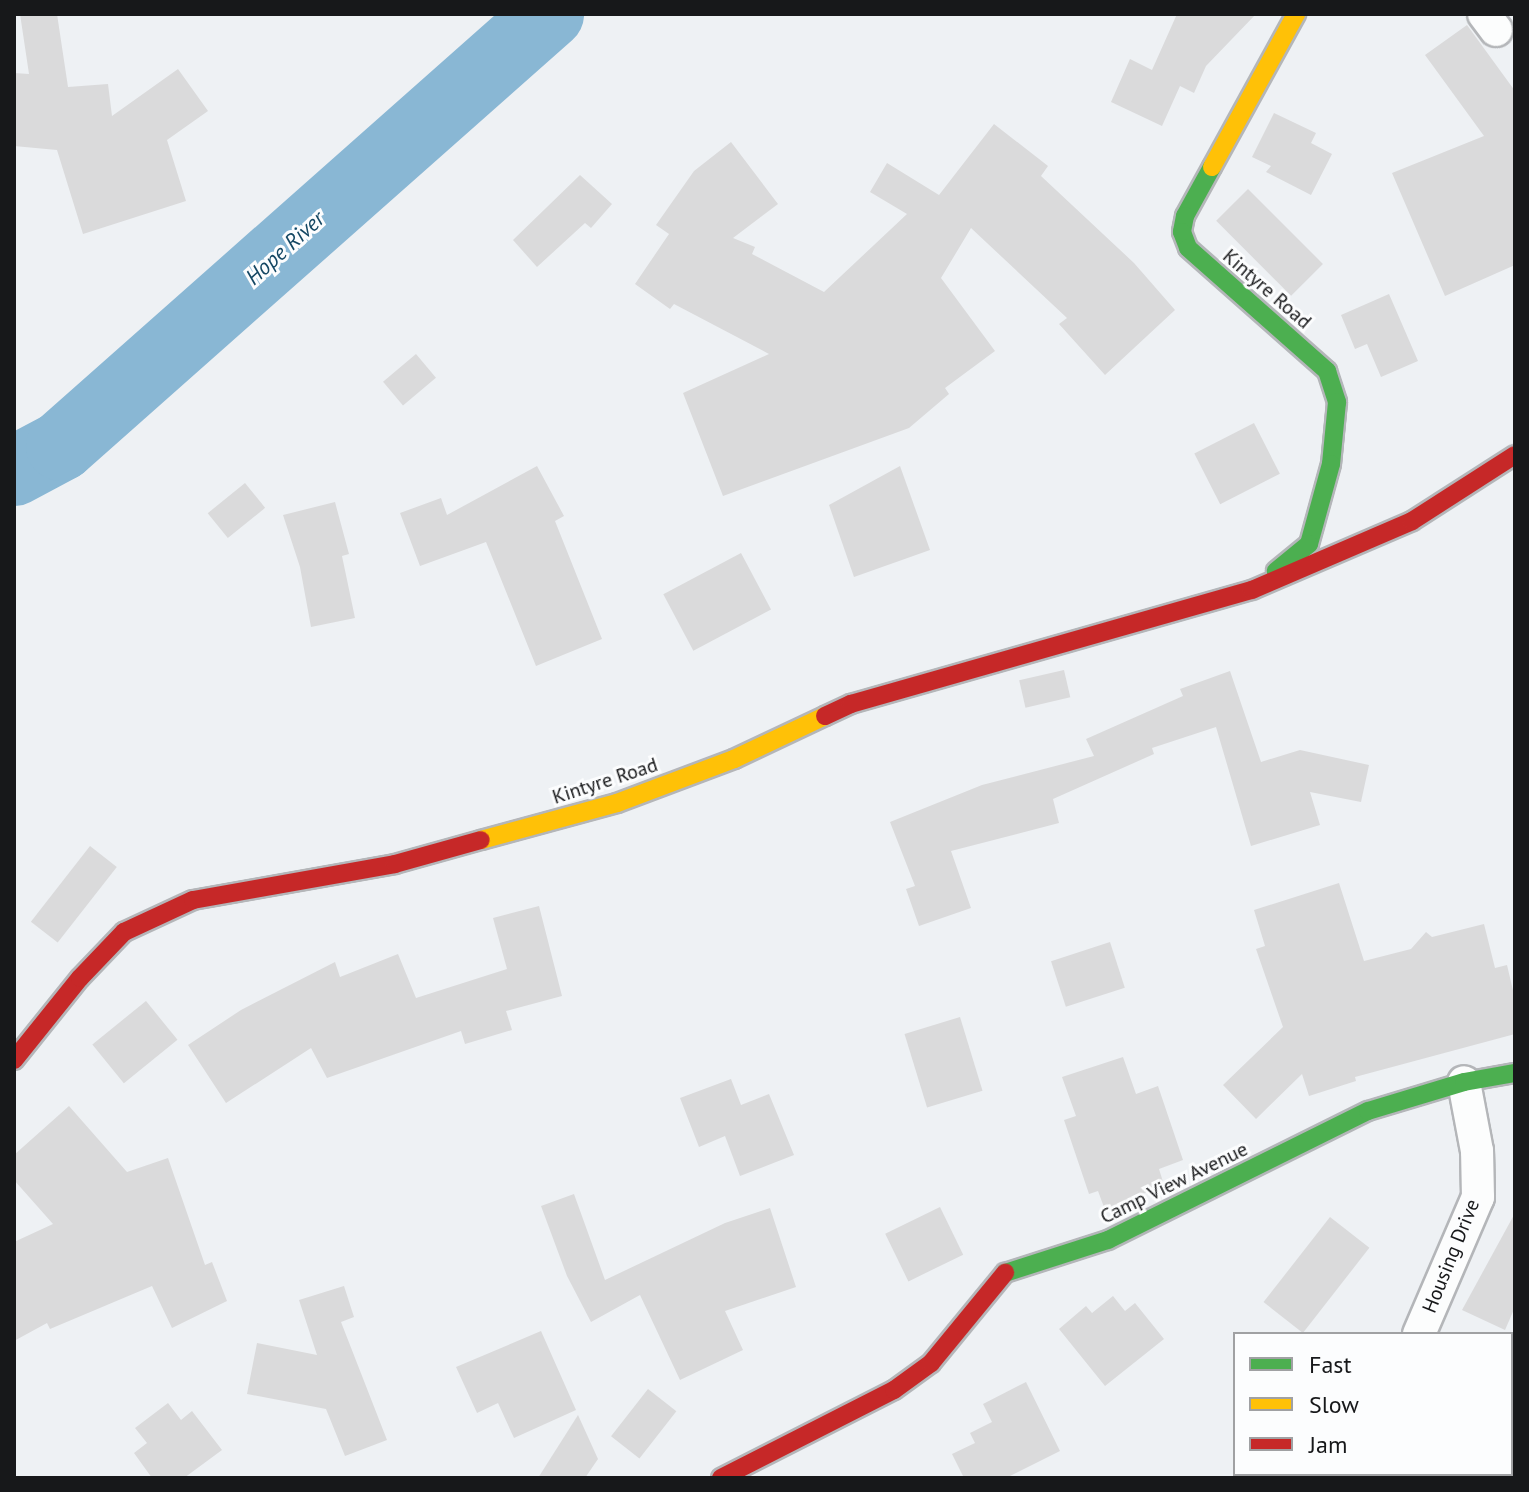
<!DOCTYPE html>
<html>
<head>
<meta charset="utf-8">
<style>
	body { margin:0 }
	#map { position:relative; width:1529px; height:1492px; overflow:hidden; background:#eef1f4; font-family:"PT Sans",sans-serif }
	div>[style] { position:absolute }
	.river>* { height:70px; margin:-35px; padding:0 35px; transform-origin:35px; border-radius:35px; background:#89b7d4 }
	.building>* { inset:0; background:#dadadb; transform-origin:0 0 }
	.roads { filter:drop-shadow(2px 0 #b4b6b9) drop-shadow(-2px 0 #b4b6b9) drop-shadow(0 2px #b4b6b9) drop-shadow(0 -2px #b4b6b9) }
	.street>* { height:32px; margin:-16px; padding:0 16px; transform-origin:16px; border-radius:16px; background:#fcfdfd }
	.fast>* { height:18px; margin:-9px; padding:0 9px; transform-origin:9px; border-radius:9px; background:#4caf50 }
	.slow>* { height:18px; margin:-9px; padding:0 9px; transform-origin:9px; border-radius:9px; background:#ffc107 }
	.jam>* { height:18px; margin:-9px; padding:0 9px; transform-origin:9px; border-radius:9px; background:#c62828 }
	span { translate:-50% -50%; white-space:nowrap; text-align:center; line-height:1.15; -webkit-text-stroke:6px #fcfdfe; paint-order:stroke }
	.street-label { font-size:20px; color:#17181a }
	.water-label { font-size:22px; color:#144763; font-style:italic }
	.frame { position:absolute; inset:0; border:16px solid #17181a; pointer-events:none }
	.legend { position:absolute; left:1233px; top:1332px; width:280px; height:144px; box-sizing:border-box; background:#fcfdfe; border:2px solid #a0a1a3; margin:0; padding:10px 14px; list-style:none; font-size:24px; color:#17181a }
	.legend li { display:flex; align-items:center; gap:16px; height:40px }
	.legend b { width:40px; border:2px solid #a0a1a3 }
</style>
</head>
<body>
<div id="map">
	<div class="river">
		<div style="left:14px;top:471px;width:53px;rotate:-28deg"></div>
		<div style="left:61px;top:446px;width:652px;rotate:-41.52deg"></div>
	</div>
	<div class="building">
		<div style="clip-path:polygon(20px 14px,57px 14px,68px 87px,108px 84px,112px 116px,178px 69px,208px 111px,167px 140px,186px 201px,83px 234px,57px 150px,14px 146px,14px 73px,29px 74px)"></div>
		<div style="clip-path:polygon(1177px 14px,1256px 14px,1206px 66px,1194px 93px,1180px 86px,1162px 126px,1111px 102px,1130px 59px,1152px 70px)"></div>
		<div style="clip-path:polygon(1467px 25px,1515px 91px,1515px 265px,1445px 296px,1392px 173px,1484px 136px,1425px 55px)"></div>
		<div style="clip-path:polygon(1274px 113px,1316px 133px,1311px 143px,1332px 154px,1311px 195px,1266px 172px,1271px 166px,1252px 157px)"></div>
		<div style="clip-path:polygon(994px 124px,1048px 166px,1041px 176px,1134px 263px,1175px 310px,1105px 375px,1059px 324px,1067px 318px,971px 228px,941px 278px,995px 351px,945px 388px,949px 394px,909px 428px,723px 496px,683px 393px,769px 354px,674px 304px,670px 309px,635px 284px,669px 234px,656px 225px,694px 171px,731px 142px,778px 204px,733px 238px,755px 247px,752px 254px,824px 292px,907px 214px,870px 192px,887px 163px,939px 195px)"></div>
		<div style="clip-path:polygon(580px 175px,612px 204px,591px 228px,585px 223px,537px 267px,513px 240px)"></div>
		<div style="left:1248px;top:189px;width:106px;height:45px;rotate:45deg"></div>
		<div style="clip-path:polygon(1389px 294px,1418px 361px,1381px 377px,1367px 344px,1355px 349px,1341px 315px)"></div>
		<div style="left:416px;top:354px;width:31px;height:43px;rotate:50deg"></div>
		<div style="left:1254px;top:423px;width:57px;height:67px;rotate:63deg"></div>
		<div style="clip-path:polygon(537px 466px,564px 516px,555px 521px,602px 639px,536px 666px,486px 542px,420px 566px,400px 513px,441px 498px,447px 515px)"></div>
		<div style="clip-path:polygon(900px 466px,930px 550px,854px 577px,829px 505px)"></div>
		<div style="left:245px;top:483px;width:32px;height:48px;rotate:51deg"></div>
		<div style="clip-path:polygon(335px 502px,349px 554px,342px 556px,355px 618px,311px 627px,300px 567px,283px 515px)"></div>
		<div style="left:741px;top:553px;width:64px;height:88px;rotate:62deg"></div>
		<div style="left:1064px;top:670px;width:28px;height:46px;rotate:77deg"></div>
		<div style="clip-path:polygon(1230px 671px,1261px 762px,1300px 750px,1369px 765px,1361px 802px,1310px 792px,1320px 825px,1251px 846px,1216px 727px,1152px 748px,1154px 754px,1053px 799px,1059px 823px,951px 851px,971px 908px,919px 926px,906px 889px,915px 886px,890px 822px,982px 785px,1094px 756px,1086px 739px,1183px 696px,1180px 689px)"></div>
		<div style="left:90px;top:846px;width:34px;height:96px;rotate:38deg"></div>
		<div style="clip-path:polygon(1339px 883px,1364px 961px,1411px 949px,1426px 932px,1432px 937px,1484px 924px,1495px 968px,1507px 965px,1515px 999px,1515px 1034px,1355px 1077px,1356px 1081px,1309px 1096px,1302px 1074px,1256px 1119px,1223px 1085px,1283px 1027px,1256px 949px,1265px 946px,1254px 910px)"></div>
		<div style="clip-path:polygon(539px 906px,562px 996px,506px 1011px,512px 1030px,465px 1044px,461px 1031px,327px 1078px,311px 1048px,226px 1103px,188px 1045px,241px 1010px,335px 962px,340px 977px,398px 954px,416px 998px,507px 969px,493px 918px)"></div>
		<div style="left:1110px;top:942px;width:48px;height:62px;rotate:72deg"></div>
		<div style="left:146px;top:1001px;width:50px;height:69px;rotate:51deg"></div>
		<div style="left:960px;top:1017px;width:77px;height:58px;rotate:73deg"></div>
		<div style="clip-path:polygon(1123px 1057px,1136px 1094px,1158px 1086px,1183px 1160px,1159px 1169px,1164px 1185px,1105px 1210px,1098px 1191px,1089px 1194px,1064px 1120px,1076px 1116px,1062px 1077px)"></div>
		<div style="clip-path:polygon(731px 1079px,741px 1105px,769px 1094px,794px 1155px,740px 1176px,725px 1136px,699px 1147px,680px 1098px)"></div>
		<div style="clip-path:polygon(69px 1106px,127px 1172px,168px 1158px,205px 1265px,212px 1262px,227px 1301px,172px 1328px,152px 1286px,50px 1329px,47px 1323px,14px 1341px,14px 1242px,53px 1224px,14px 1180px,14px 1155px)"></div>
		<div style="clip-path:polygon(574px 1194px,605px 1280px,725px 1223px,770px 1208px,796px 1287px,725px 1311px,743px 1350px,680px 1380px,640px 1295px,591px 1322px,567px 1276px,541px 1206px)"></div>
		<div style="left:940px;top:1207px;width:53px;height:61px;rotate:64deg"></div>
		<div style="clip-path:polygon(1515px 1213px,1515px 1307px,1505px 1330px,1462px 1310px)"></div>
		<div style="left:1330px;top:1217px;width:50px;height:108px;rotate:38deg"></div>
		<div style="clip-path:polygon(344px 1286px,354px 1317px,341px 1322px,387px 1440px,345px 1456px,326px 1409px,247px 1394px,257px 1343px,317px 1355px,299px 1300px)"></div>
		<div style="clip-path:polygon(1113px 1296px,1125px 1311px,1135px 1303px,1164px 1339px,1105px 1386px,1059px 1329px,1086px 1306px,1092px 1313px)"></div>
		<div style="clip-path:polygon(541px 1331px,576px 1410px,514px 1438px,498px 1403px,477px 1413px,456px 1367px)"></div>
		<div style="clip-path:polygon(1026px 1382px,1060px 1451px,1006px 1478px,964px 1478px,952px 1454px,975px 1443px,970px 1433px,992px 1422px,983px 1404px)"></div>
		<div style="left:648px;top:1389px;width:36px;height:60px;rotate:38deg"></div>
		<div style="clip-path:polygon(168px 1403px,181px 1420px,192px 1411px,222px 1450px,184px 1478px,152px 1478px,134px 1453px,147px 1443px,135px 1428px)"></div>
		<div style="clip-path:polygon(578px 1415px,598px 1459px,585px 1478px,538px 1478px)"></div>
	</div>
	<div class="roads">
		<div class="street">
			<div style="left:1484px;top:14px;width:20px;rotate:53deg"></div>
			<div style="left:1419px;top:1334px;width:149px;rotate:-66.7deg"></div>
			<div style="left:1478px;top:1197px;width:46px;rotate:-91.2deg"></div>
			<div style="left:1477px;top:1151px;width:70px;rotate:-100.7deg"></div>
			<div style="left:1322px;top:1478px;width:4px;rotate:-63deg"></div>
		</div>
		<div class="fast">
			<div style="left:1212px;top:167px;width:56px;rotate:118.9deg"></div>
			<div style="left:1185px;top:216px;width:16px;rotate:101deg"></div>
			<div style="left:1182px;top:232px;width:17px;rotate:69deg"></div>
			<div style="left:1188px;top:248px;width:186px;rotate:41.5deg"></div>
			<div style="left:1327px;top:371px;width:33px;rotate:72deg"></div>
			<div style="left:1337px;top:402px;width:62px;rotate:95.5deg"></div>
			<div style="left:1331px;top:464px;width:83px;rotate:105.4deg"></div>
			<div style="left:1309px;top:544px;width:43px;rotate:140.7deg"></div>
			<div style="left:1005px;top:1273px;width:108px;rotate:-17.8deg"></div>
			<div style="left:1108px;top:1240px;width:290px;rotate:-26.4deg"></div>
			<div style="left:1368px;top:1111px;width:100px;rotate:-16.8deg"></div>
			<div style="left:1464px;top:1082px;width:52px;rotate:-10deg"></div>
		</div>
		<div class="slow">
			<div style="left:1212px;top:167px;width:175px;rotate:-61.2deg"></div>
			<div style="left:481px;top:840px;width:141px;rotate:-15.2deg"></div>
			<div style="left:617px;top:803px;width:125px;rotate:-20.6deg"></div>
			<div style="left:734px;top:759px;width:101px;rotate:-25.3deg"></div>
		</div>
		<div class="jam">
			<div style="left:825px;top:716px;width:29px;rotate:-25deg"></div>
			<div style="left:851px;top:704px;width:417px;rotate:-15.9deg"></div>
			<div style="left:1252px;top:590px;width:174px;rotate:-23.3deg"></div>
			<div style="left:1412px;top:521px;width:122px;rotate:-32.7deg"></div>
			<div style="left:14px;top:1060px;width:105px;rotate:-51.2deg"></div>
			<div style="left:80px;top:978px;width:64px;rotate:-46.3deg"></div>
			<div style="left:124px;top:932px;width:76px;rotate:-24.9deg"></div>
			<div style="left:193px;top:900px;width:205px;rotate:-10.1deg"></div>
			<div style="left:395px;top:864px;width:89px;rotate:-15.6deg"></div>
			<div style="left:721px;top:1478px;width:194px;rotate:-27deg"></div>
			<div style="left:894px;top:1390px;width:46px;rotate:-36.1deg"></div>
			<div style="left:931px;top:1363px;width:117px;rotate:-50.6deg"></div>
		</div>
	</div>
	<div class="street-label">
		<span style="left:1267px;top:289px;rotate:41deg">Kintyre Road</span>
		<span style="left:605px;top:781px;rotate:-18deg">Kintyre Road</span>
		<span style="left:1174px;top:1183px;rotate:-26deg">Camp View Avenue</span>
		<span style="left:1451px;top:1256px;rotate:-68deg">Housing Drive</span>
	</div>
	<div class="water-label">
		<span style="left:285px;top:248px;rotate:-42deg">Hope River</span>
	</div>
	<div class="frame"></div>
	<ul class="legend">
	<li><b style="height:10px;background:#4caf50"></b>Fast</li>
	<li><b style="height:10px;background:#ffc107"></b>Slow</li>
	<li><b style="height:10px;background:#c62828"></b>Jam</li>
	</ul>
</div>
</body>
</html>
